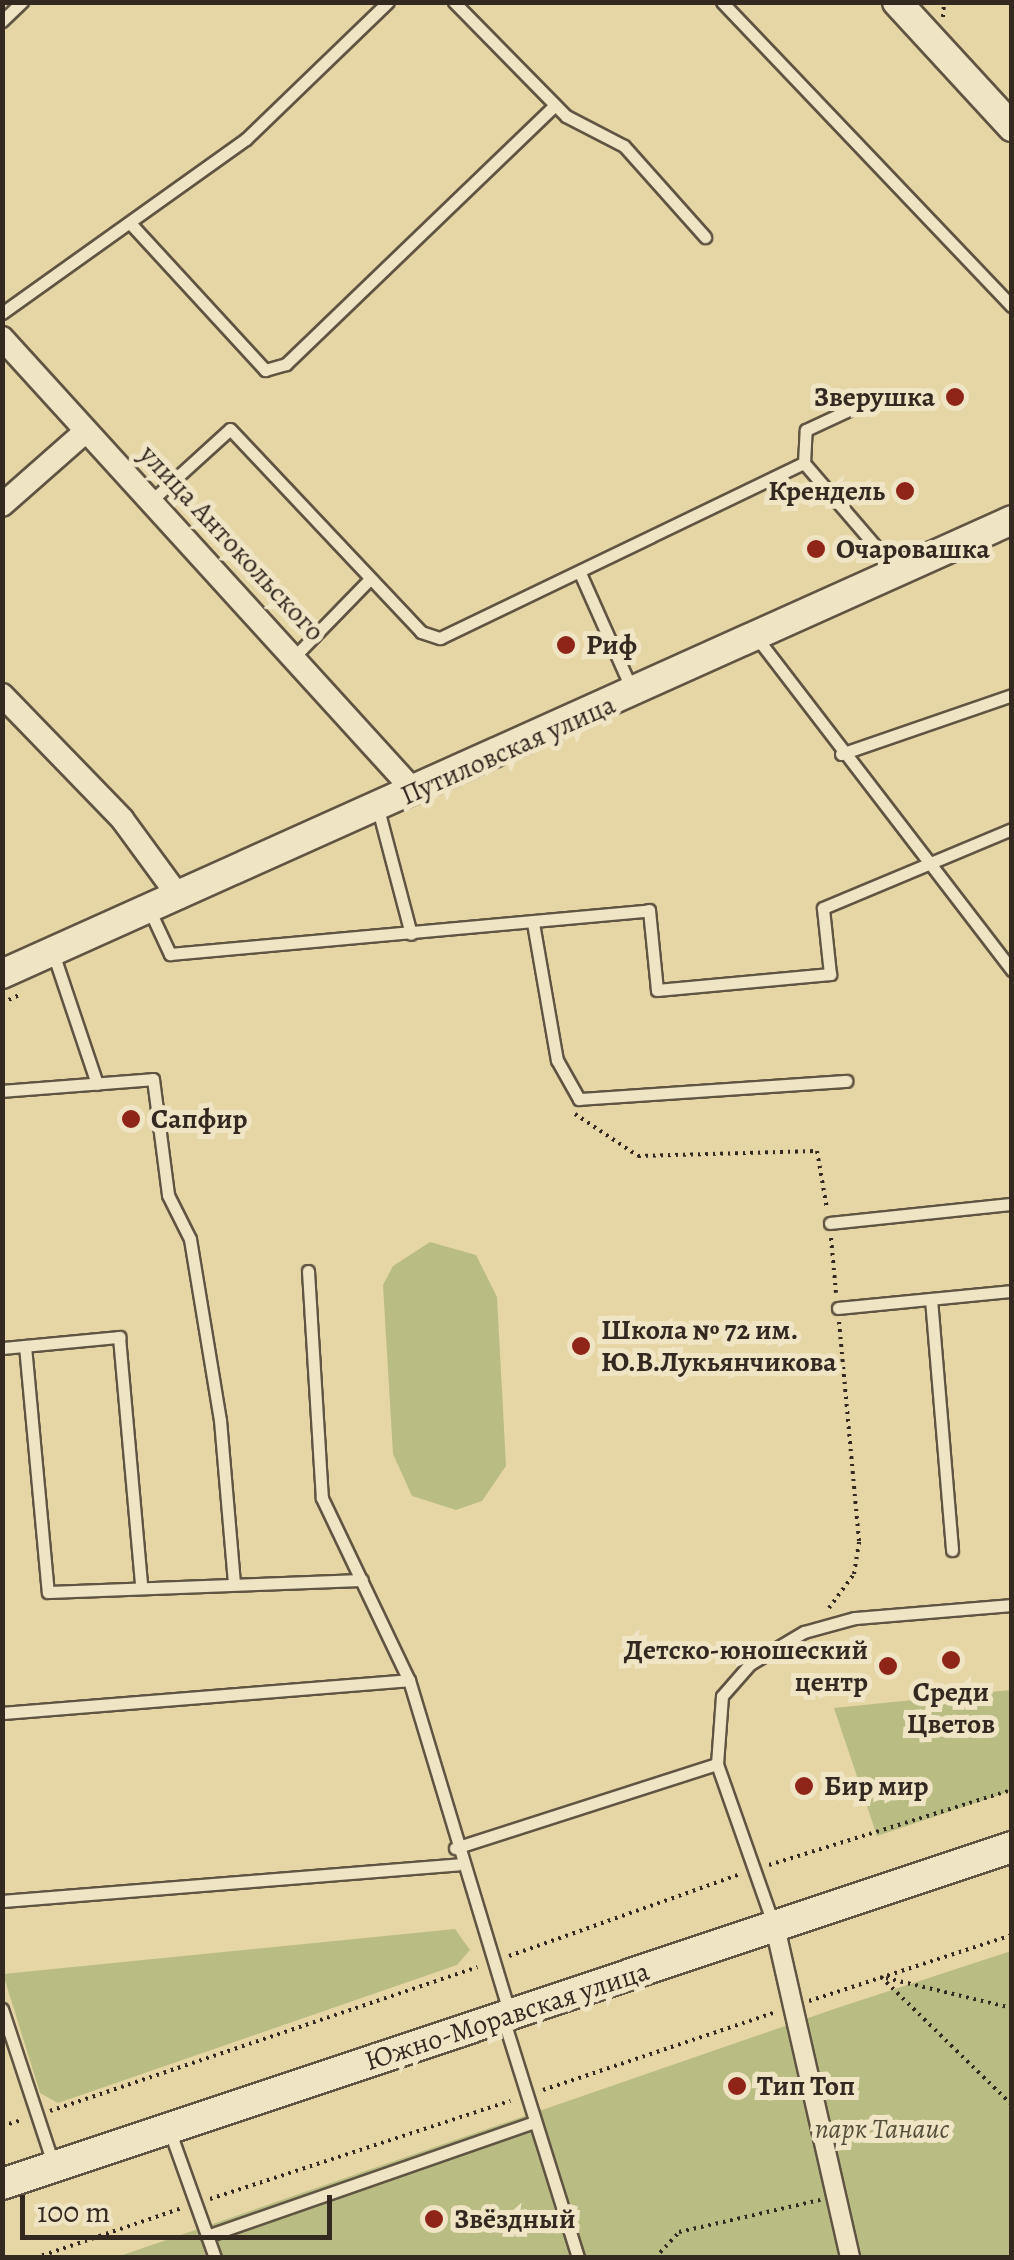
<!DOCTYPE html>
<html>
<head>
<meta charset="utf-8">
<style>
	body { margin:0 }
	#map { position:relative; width:1014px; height:2260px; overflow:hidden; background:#e6d6a5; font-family:Alegreya,serif }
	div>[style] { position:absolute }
	.green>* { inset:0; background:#b9bd83 }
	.path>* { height:4px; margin-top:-2px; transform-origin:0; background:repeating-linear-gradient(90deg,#332921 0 2.5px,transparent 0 7.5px) }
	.roads { filter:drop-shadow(2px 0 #605442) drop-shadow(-2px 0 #605442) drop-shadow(0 2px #605442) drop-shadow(0 -2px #605442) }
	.service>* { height:11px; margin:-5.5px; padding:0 5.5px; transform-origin:5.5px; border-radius:5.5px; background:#efe4c4 }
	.pedestrian>* { height:18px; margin:-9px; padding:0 9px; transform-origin:9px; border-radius:9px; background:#efe4c4 }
	.minor>* { height:22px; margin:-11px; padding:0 11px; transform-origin:11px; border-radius:11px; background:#efe4c4 }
	.tertiary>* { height:28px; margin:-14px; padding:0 14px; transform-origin:14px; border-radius:14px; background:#efe4c4 }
	.secondary>* { height:30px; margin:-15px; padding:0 15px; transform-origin:15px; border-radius:15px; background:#efe4c4 }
	.dots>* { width:28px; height:28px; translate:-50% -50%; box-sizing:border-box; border:5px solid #efe4c4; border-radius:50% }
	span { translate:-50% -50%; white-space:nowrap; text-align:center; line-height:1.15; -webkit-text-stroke:10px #efe4c4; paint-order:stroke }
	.poi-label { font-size:28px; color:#332921; font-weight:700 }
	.right { translate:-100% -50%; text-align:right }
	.left { translate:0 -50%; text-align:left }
	.street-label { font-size:28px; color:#332921 }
	.park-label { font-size:28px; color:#544e3a; font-style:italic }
	.frame { position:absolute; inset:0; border:5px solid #332921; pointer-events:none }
	.scale { position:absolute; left:20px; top:2195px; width:312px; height:45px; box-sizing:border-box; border:5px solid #332921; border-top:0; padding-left:12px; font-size:30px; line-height:35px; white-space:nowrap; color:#332921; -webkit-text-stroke:8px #efe4c4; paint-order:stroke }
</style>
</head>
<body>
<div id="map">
	<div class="green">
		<div style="clip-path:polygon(430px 1242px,476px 1255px,497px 1297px,506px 1466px,482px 1501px,456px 1510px,412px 1496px,393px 1454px,383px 1285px,393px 1266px)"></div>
		<div style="clip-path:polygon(1011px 1690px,1011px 1791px,877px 1836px,834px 1708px)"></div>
		<div style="clip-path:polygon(455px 1929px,470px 1950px,457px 1965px,58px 2103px,40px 2093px,3px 1974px)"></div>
		<div style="clip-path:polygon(1011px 1951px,1011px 2257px,114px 2258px,834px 2009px)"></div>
	</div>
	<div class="path">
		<div style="left:943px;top:17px;width:15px;rotate:-86deg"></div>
		<div style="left:2px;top:1003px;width:21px;rotate:-25deg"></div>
		<div style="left:575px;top:1114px;width:76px;rotate:33.7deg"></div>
		<div style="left:638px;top:1156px;width:179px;rotate:-1.6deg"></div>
		<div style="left:817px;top:1151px;width:59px;rotate:80.2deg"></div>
		<div style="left:831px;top:1238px;width:55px;rotate:84.8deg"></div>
		<div style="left:829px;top:1608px;width:42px;rotate:-53.7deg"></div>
		<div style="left:854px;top:1574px;width:33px;rotate:-81deg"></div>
		<div style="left:859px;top:1541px;width:220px;rotate:-95.2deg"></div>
		<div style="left:769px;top:1865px;width:254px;rotate:-17.2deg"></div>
		<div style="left:509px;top:1956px;width:246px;rotate:-19.5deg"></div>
		<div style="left:881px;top:1977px;width:183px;rotate:44.3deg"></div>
		<div style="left:886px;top:1978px;width:130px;rotate:13.4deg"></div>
		<div style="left:809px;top:2001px;width:213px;rotate:-18deg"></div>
		<div style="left:543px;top:2090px;width:246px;rotate:-18.5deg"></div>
		<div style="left:50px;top:2111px;width:451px;rotate:-18.6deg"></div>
		<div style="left:2px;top:2126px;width:21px;rotate:-17deg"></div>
		<div style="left:210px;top:2199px;width:316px;rotate:-18.1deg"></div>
		<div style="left:35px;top:2258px;width:155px;rotate:-18.8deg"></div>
		<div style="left:655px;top:2258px;width:35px;rotate:-47deg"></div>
		<div style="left:679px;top:2232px;width:145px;rotate:-12.8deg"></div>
	</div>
	<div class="roads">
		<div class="service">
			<div style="left:454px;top:2px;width:160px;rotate:45.5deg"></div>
			<div style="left:566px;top:116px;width:65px;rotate:27.3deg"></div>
			<div style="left:624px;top:146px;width:122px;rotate:48.3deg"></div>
			<div style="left:722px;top:2px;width:420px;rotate:46.4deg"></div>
			<div style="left:2px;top:21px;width:28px;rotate:-44deg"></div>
			<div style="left:130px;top:223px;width:200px;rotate:47.4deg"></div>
			<div style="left:265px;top:370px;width:22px;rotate:-16deg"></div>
			<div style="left:286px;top:364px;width:373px;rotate:-43.9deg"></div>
			<div style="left:2px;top:313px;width:300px;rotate:-35.5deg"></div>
			<div style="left:246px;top:139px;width:197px;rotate:-44deg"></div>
			<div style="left:804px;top:463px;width:141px;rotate:49.3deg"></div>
			<div style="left:152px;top:500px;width:105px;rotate:-42.3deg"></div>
			<div style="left:230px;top:429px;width:279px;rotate:46.7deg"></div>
			<div style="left:421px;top:632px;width:20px;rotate:18deg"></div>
			<div style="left:440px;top:638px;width:404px;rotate:-25.7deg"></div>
			<div style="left:804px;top:463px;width:33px;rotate:-87deg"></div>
			<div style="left:806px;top:430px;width:78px;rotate:-24.9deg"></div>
			<div style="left:580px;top:573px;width:128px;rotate:66deg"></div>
			<div style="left:757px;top:638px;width:419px;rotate:52.5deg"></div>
			<div style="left:295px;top:656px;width:107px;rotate:-45.8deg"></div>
			<div style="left:841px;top:754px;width:181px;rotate:-19deg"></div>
			<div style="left:378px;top:809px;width:129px;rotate:75.2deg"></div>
			<div style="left:149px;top:909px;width:50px;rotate:65deg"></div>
			<div style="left:170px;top:954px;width:481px;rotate:-5.2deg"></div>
			<div style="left:649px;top:910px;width:80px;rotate:84.3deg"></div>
			<div style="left:657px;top:990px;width:174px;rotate:-5.3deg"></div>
			<div style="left:830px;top:974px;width:66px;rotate:-96.1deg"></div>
			<div style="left:823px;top:908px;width:205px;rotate:-22.7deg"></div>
			<div style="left:533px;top:923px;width:139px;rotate:80.1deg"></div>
			<div style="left:557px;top:1060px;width:45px;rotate:60.6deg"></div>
			<div style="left:579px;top:1099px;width:268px;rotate:-3.9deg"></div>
			<div style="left:53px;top:953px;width:138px;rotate:71.4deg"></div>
			<div style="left:2px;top:1091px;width:151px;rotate:-4.5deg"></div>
			<div style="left:153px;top:1079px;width:117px;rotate:82.6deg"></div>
			<div style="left:168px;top:1195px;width:49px;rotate:63.4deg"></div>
			<div style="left:190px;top:1239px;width:183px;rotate:80.6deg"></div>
			<div style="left:220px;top:1420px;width:163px;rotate:85.1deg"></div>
			<div style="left:830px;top:1223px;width:183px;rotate:-6deg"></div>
			<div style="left:308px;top:1271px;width:227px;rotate:86.5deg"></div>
			<div style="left:322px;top:1498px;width:202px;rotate:64.5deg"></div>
			<div style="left:409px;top:1680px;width:347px;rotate:73.2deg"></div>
			<div style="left:931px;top:1299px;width:252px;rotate:85.2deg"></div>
			<div style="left:838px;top:1308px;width:175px;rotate:-5.6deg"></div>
			<div style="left:25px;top:1346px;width:247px;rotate:84.7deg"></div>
			<div style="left:48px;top:1592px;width:314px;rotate:-2.2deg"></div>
			<div style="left:2px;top:1348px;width:118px;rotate:-5.4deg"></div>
			<div style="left:119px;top:1337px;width:247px;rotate:84.9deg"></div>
			<div style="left:2px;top:1713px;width:408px;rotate:-4.6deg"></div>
			<div style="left:717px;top:1764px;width:169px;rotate:70.6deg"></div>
			<div style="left:455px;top:1848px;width:275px;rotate:-17.8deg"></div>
			<div style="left:717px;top:1764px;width:68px;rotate:-85.8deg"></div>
			<div style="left:722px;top:1696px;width:43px;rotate:-48.8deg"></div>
			<div style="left:750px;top:1664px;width:63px;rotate:-30.7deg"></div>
			<div style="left:804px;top:1632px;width:53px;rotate:-15.4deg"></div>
			<div style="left:855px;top:1618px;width:158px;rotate:-4.7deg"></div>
			<div style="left:2px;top:1901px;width:457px;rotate:-4.6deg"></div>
			<div style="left:2px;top:2009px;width:165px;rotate:71.7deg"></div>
			<div style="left:503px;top:2018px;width:251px;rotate:72.6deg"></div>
			<div style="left:170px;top:2132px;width:134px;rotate:70.3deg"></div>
			<div style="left:207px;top:2236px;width:347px;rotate:-19.2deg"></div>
		</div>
		<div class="pedestrian">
			<div style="left:775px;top:1927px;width:339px;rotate:77.2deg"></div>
		</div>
		<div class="minor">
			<div style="left:2px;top:338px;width:614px;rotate:47.71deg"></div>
			<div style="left:2px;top:505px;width:112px;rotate:-41.4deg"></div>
			<div style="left:2px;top:695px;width:173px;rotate:45.9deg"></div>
			<div style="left:122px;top:819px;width:97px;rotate:53.8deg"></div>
		</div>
		<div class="tertiary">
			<div style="left:897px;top:2px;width:170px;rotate:47.4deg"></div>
			<div style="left:2px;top:974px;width:1107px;rotate:-24.2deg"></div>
		</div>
		<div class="secondary">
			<div style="left:2px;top:2184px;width:1065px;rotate:-18.45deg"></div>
		</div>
	</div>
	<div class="dots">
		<div style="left:955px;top:397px;background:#8f2418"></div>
		<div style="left:905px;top:491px;background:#8f2418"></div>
		<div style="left:816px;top:549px;background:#8f2418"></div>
		<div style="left:566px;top:645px;background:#8f2418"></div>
		<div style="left:131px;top:1119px;background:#8f2418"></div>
		<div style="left:581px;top:1346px;background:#8f2418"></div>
		<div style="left:951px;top:1660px;background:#8f2418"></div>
		<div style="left:888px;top:1666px;background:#8f2418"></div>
		<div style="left:804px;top:1786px;background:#8f2418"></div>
		<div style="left:737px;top:2086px;background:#8f2418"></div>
		<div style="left:434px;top:2219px;background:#8f2418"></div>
	</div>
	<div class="poi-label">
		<span class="right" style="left:935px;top:397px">Зверушка</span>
		<span class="right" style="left:885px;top:491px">Крендель</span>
		<span class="left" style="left:836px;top:549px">Очаровашка</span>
		<span class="left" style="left:586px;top:645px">Риф</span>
		<span class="left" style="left:151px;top:1119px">Сапфир</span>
		<span class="left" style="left:601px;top:1346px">Школа № 72 им.<br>Ю.В.Лукьянчикова</span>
		<span class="right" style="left:868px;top:1666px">Детско-юношеский<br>центр</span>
		<span style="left:951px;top:1708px">Среди<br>Цветов</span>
		<span class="left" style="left:824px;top:1786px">Бир мир</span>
		<span class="left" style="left:757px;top:2086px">Тип Топ</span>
		<span class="left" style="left:454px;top:2219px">Звёздный</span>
	</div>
	<div class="street-label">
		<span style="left:232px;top:543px;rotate:47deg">улица Антокольского</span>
		<span style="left:508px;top:750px;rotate:-24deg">Путиловская улица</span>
		<span style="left:507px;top:2016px;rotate:-18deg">Южно-Моравская улица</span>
	</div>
	<div class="park-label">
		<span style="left:882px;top:2129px">парк Танаис</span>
	</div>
	<div class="frame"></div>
	<div class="scale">100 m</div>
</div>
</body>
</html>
